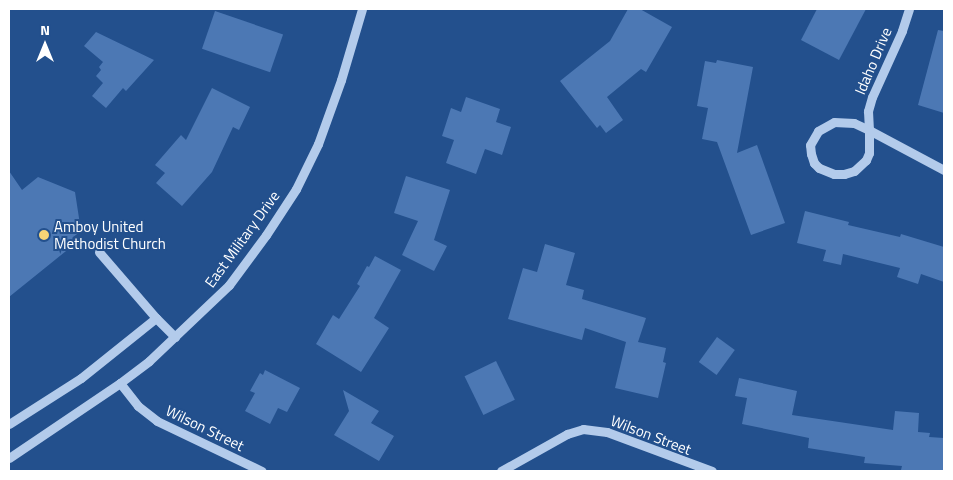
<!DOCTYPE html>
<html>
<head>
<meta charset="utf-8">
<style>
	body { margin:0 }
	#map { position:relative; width:953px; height:480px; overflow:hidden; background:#23508d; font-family:"Titillium Web",sans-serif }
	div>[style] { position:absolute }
	.building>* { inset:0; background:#4c78b4; transform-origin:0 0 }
	.minor>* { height:9px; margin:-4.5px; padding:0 4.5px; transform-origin:4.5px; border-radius:4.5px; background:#b3cbeb }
	.dots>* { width:14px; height:14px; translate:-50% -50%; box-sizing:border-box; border:2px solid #23508d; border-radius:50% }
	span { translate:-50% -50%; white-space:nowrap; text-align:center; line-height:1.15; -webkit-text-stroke:4px #23508d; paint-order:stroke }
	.street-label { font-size:15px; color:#fff }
	.poi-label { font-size:15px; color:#fff }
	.left { translate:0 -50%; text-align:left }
	.frame { position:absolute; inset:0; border:10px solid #fff; pointer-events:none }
	.north { position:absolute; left:20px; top:20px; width:50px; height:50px; -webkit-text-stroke:4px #23508d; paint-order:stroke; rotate:0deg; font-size:14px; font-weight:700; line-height:20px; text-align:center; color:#fff }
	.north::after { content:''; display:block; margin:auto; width:18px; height:22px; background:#fff; clip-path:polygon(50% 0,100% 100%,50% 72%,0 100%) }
</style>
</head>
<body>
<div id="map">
	<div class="building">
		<div style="clip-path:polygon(628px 9px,640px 9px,672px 27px,646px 72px,641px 69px,607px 97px,623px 120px,606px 133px,600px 125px,597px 128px,560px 81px,610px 41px)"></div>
		<div style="clip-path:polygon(817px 9px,866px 9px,839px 60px,801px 40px)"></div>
		<div style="left:215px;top:11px;width:72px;height:40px;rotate:19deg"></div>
		<div style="clip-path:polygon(938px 30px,944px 31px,944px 113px,918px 105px)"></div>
		<div style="clip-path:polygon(96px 32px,154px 60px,126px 91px,123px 88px,106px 108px,92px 96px,103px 83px,96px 76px,101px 70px,99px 67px,103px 62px,84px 46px)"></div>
		<div style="clip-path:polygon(717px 60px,753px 67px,737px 153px,757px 145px,785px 223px,751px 235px,717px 142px,702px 139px,708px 108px,697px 106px,705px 61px,716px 63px)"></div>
		<div style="clip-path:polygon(212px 88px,250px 107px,239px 130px,233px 127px,212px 172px,182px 206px,156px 183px,165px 173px,155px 165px,181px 135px,186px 140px)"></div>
		<div style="clip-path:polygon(466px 97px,500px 109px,496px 122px,511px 127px,502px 155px,485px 149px,476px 174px,446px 163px,454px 140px,442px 136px,451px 108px,461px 112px)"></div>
		<div style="clip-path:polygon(9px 171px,22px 190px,38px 177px,75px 192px,81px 231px,72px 238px,76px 243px,9px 297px)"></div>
		<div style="clip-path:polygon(406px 176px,450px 190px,434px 240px,447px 246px,434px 271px,402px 255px,418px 221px,394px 213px)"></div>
		<div style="clip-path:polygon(805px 211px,849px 222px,848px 225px,900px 237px,901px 234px,944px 247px,944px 282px,921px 274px,918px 284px,897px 277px,900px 268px,843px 254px,841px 265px,823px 261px,826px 250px,797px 243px)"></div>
		<div style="clip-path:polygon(545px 244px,575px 253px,566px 285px,584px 290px,582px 299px,646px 318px,638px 342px,666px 348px,663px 362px,666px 363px,658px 398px,615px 388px,626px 342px,585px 328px,582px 340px,508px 319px,523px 268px,537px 272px)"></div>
		<div style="clip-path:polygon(375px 256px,401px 270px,374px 318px,389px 328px,361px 372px,316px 344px,333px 315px,339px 319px,360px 286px,357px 284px,367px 266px,369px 267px)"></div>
		<div style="left:717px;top:337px;width:22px;height:31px;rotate:36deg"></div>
		<div style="left:496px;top:361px;width:43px;height:35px;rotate:64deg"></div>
		<div style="clip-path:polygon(265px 370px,300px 388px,287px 412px,278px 408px,270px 424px,245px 411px,255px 393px,250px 391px,260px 373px,263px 375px)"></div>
		<div style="clip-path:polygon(739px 378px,797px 391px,792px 415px,893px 430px,895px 411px,919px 413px,918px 432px,930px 433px,929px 437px,944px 438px,944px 471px,901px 470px,902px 466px,864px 463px,865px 457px,808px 448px,809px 438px,742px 424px,747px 398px,735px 396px)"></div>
		<div style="clip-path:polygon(343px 390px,379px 411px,371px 423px,394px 436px,379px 461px,334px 435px,349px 411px)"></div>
	</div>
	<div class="minor">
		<div style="left:909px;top:9px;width:23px;rotate:108deg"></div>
		<div style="left:902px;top:31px;width:72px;rotate:114.4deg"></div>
		<div style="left:872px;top:97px;width:15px;rotate:106deg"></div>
		<div style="left:868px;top:111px;width:19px;rotate:87deg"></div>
		<div style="left:869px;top:130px;width:85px;rotate:28.1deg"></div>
		<div style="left:834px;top:122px;width:20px;rotate:3deg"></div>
		<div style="left:854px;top:123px;width:17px;rotate:25deg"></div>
		<div style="left:869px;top:130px;width:23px;rotate:90deg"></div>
		<div style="left:869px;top:153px;width:8px;rotate:113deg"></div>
		<div style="left:866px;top:160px;width:16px;rotate:137deg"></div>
		<div style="left:854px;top:171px;width:10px;rotate:163deg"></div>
		<div style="left:844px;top:174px;width:10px;rotate:180deg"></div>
		<div style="left:834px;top:174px;width:16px;rotate:-158deg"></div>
		<div style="left:819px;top:168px;width:7px;rotate:-135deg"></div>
		<div style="left:814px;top:163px;width:9px;rotate:-108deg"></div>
		<div style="left:811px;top:154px;width:9px;rotate:-96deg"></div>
		<div style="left:810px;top:145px;width:16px;rotate:-60deg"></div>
		<div style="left:818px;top:131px;width:18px;rotate:-29deg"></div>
		<div style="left:99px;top:252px;width:87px;rotate:49.2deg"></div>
		<div style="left:120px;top:383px;width:29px;rotate:52deg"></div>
		<div style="left:138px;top:406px;width:24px;rotate:38deg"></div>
		<div style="left:157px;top:421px;width:116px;rotate:25.5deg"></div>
		<div style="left:9px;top:424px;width:85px;rotate:-32.6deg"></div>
		<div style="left:81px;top:378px;width:96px;rotate:-38.7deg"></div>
		<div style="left:156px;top:318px;width:27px;rotate:45deg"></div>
		<div style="left:9px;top:458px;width:134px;rotate:-34deg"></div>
		<div style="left:120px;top:383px;width:36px;rotate:-37deg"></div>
		<div style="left:149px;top:361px;width:110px;rotate:-43.5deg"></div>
		<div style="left:229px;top:285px;width:62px;rotate:-53.5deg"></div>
		<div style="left:266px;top:235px;width:55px;rotate:-56.9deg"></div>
		<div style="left:296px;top:189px;width:50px;rotate:-63.9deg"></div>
		<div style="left:318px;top:144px;width:68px;rotate:-70.2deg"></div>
		<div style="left:341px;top:80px;width:74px;rotate:-73.5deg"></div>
		<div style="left:501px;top:471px;width:76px;rotate:-29.3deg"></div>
		<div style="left:567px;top:434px;width:17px;rotate:-17deg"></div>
		<div style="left:583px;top:429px;width:24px;rotate:7deg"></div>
		<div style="left:607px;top:432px;width:112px;rotate:20.4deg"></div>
	</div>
	<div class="dots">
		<div style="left:44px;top:235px;background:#f6d476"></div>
	</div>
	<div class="street-label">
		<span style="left:873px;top:61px;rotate:-67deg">Idaho Drive</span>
		<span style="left:242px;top:239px;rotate:-54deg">East Military Drive</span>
		<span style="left:205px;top:428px;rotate:26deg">Wilson Street</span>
		<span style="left:651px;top:435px;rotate:21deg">Wilson Street</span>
	</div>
	<div class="poi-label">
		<span class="left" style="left:54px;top:235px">Amboy United<br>Methodist Church</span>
	</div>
	<div class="frame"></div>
	<div class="north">N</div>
</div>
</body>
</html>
